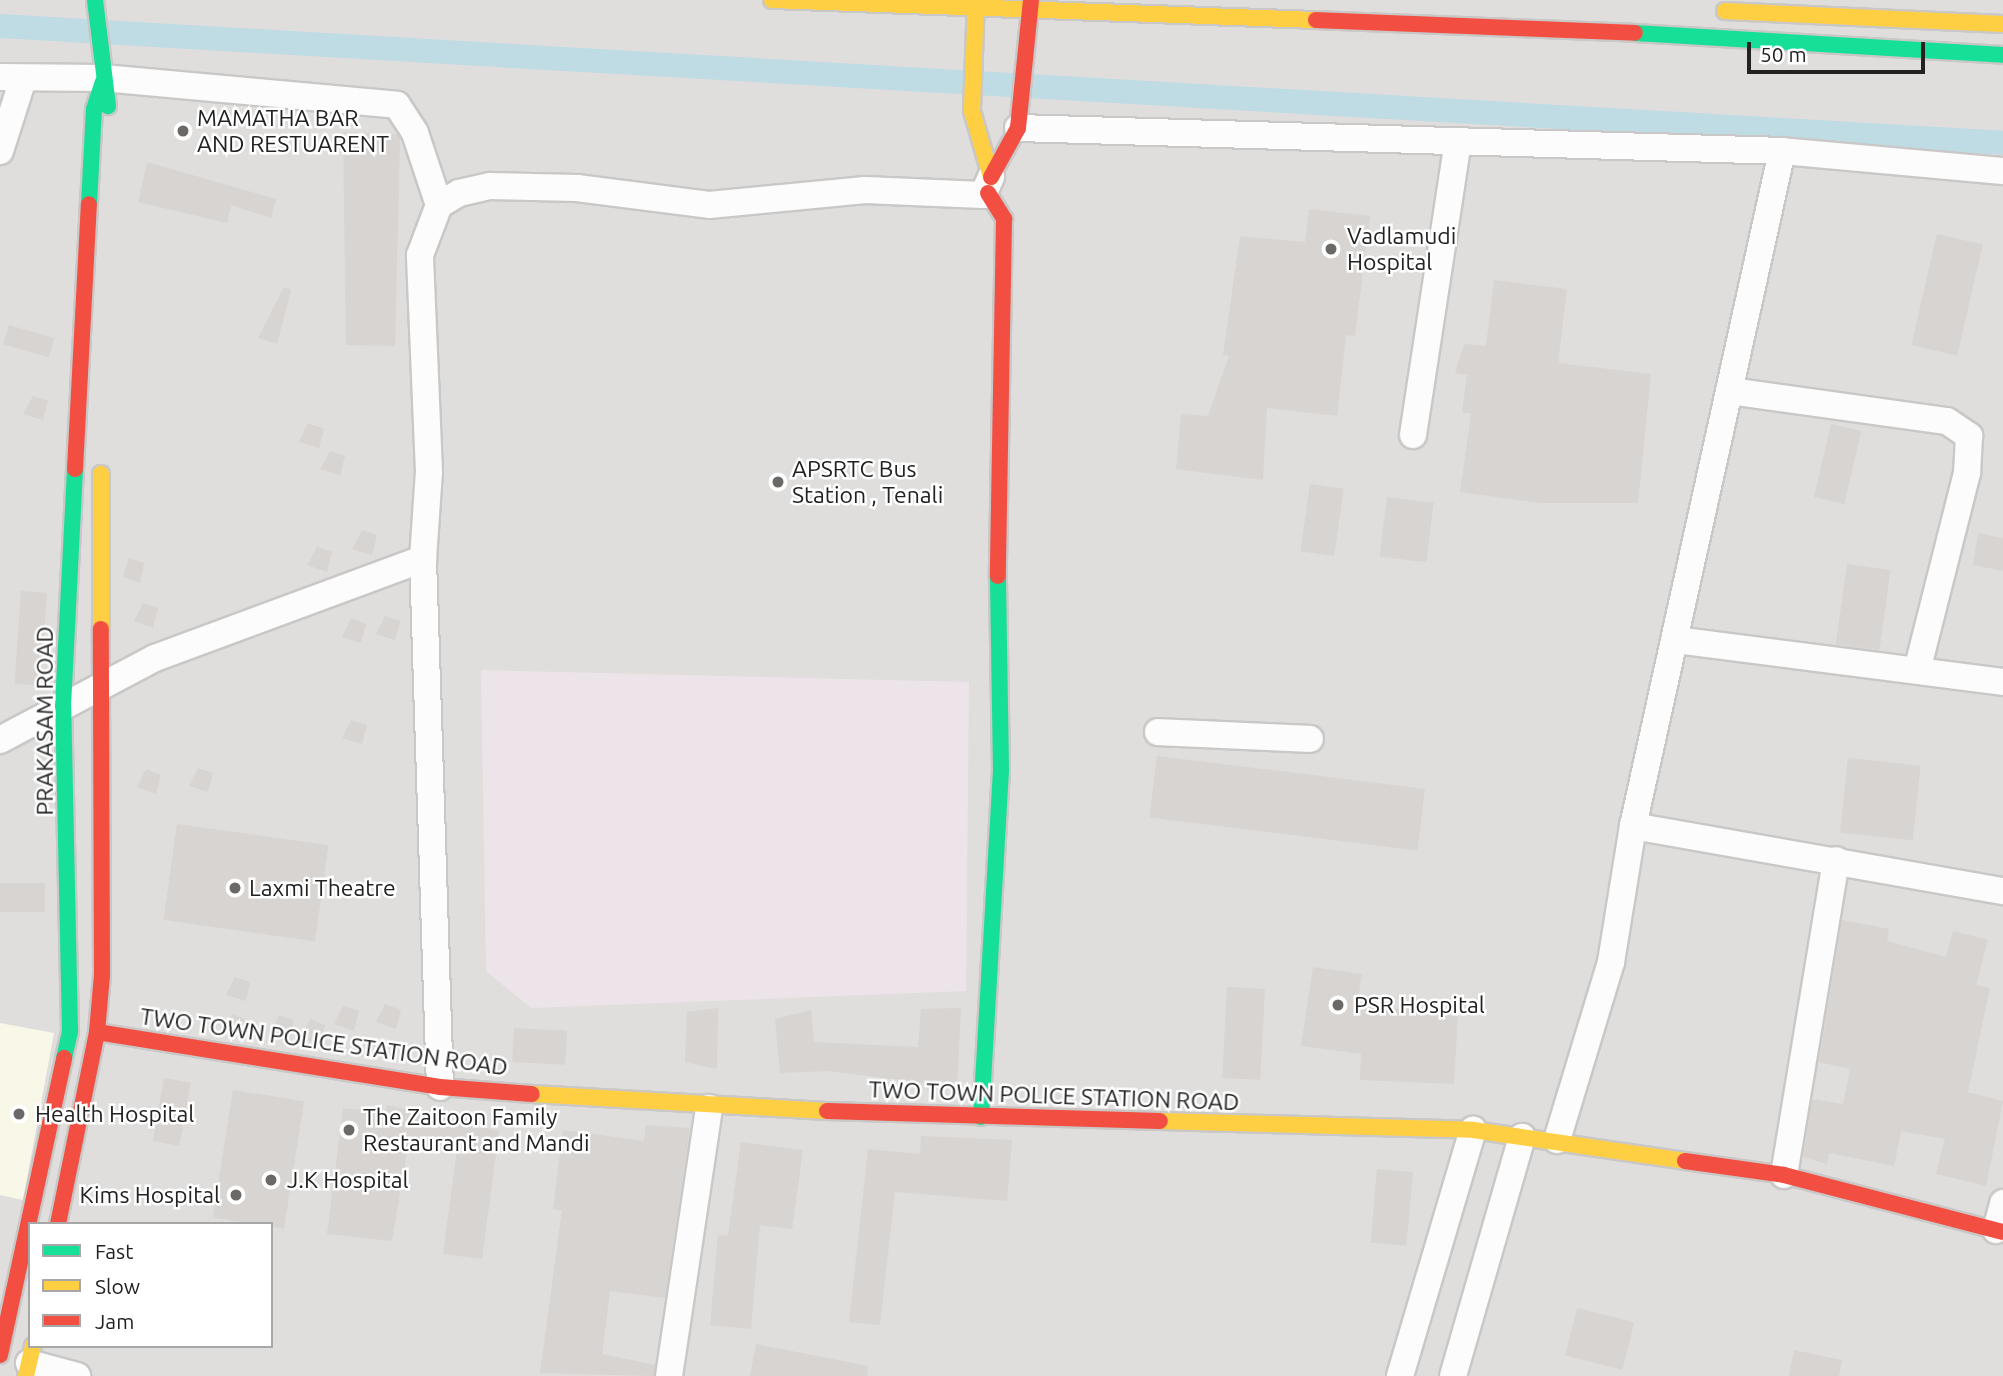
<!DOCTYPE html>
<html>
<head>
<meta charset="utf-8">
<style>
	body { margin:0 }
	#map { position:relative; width:2003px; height:1376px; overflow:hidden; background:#f0eeeb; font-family:Ubuntu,sans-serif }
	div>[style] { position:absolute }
	.residential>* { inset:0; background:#dfdedc }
	.industrial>* { inset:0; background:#ede4e9 }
	.education>* { inset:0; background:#f8f7e8 }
	.canal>* { height:24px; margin:-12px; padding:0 12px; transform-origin:12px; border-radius:12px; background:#bfdbe3 }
	.building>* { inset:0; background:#d7d4d2; transform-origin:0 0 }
	.roads { filter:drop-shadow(2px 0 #c9c8c7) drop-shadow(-2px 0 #c9c8c7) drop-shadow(0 2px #c9c8c7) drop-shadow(0 -2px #c9c8c7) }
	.street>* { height:26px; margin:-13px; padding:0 13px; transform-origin:13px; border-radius:13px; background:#fdfcfc }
	.fast>* { height:16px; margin:-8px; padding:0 8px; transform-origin:8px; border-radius:8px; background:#16e098 }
	.slow>* { height:16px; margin:-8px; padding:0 8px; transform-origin:8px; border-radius:8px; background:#ffcf43 }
	.jam>* { height:16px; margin:-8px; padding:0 8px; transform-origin:8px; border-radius:8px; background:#f24e42 }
	.dots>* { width:19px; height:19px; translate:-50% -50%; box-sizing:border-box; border:4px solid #fff; border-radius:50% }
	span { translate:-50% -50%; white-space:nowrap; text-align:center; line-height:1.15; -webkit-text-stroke:5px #fff; paint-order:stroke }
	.poi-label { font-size:23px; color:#222 }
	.left { translate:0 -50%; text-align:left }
	.right { translate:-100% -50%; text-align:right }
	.street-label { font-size:23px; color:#222 }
	.legend { position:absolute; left:28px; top:1222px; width:245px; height:126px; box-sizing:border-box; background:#fff; border:2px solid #a7a7a7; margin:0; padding:9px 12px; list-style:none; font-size:21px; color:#222 }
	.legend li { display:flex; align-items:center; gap:14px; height:35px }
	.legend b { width:35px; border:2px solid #a7a7a7 }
	.scale { position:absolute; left:1747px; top:42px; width:178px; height:32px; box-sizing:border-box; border:4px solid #222; border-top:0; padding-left:9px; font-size:21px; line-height:24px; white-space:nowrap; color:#222; -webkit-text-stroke:5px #fff; paint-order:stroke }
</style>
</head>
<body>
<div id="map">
	<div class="residential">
		<div style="clip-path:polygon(evenodd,0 0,2003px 0,2003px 1376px,0 1376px,0 0,30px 1224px,271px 1224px,271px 1346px,30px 1346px,30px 1224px)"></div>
	</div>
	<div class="industrial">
		<div style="clip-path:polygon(481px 670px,969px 682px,966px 991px,531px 1008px,486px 971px)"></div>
	</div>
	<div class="education">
		<div style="clip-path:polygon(0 1023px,54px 1033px,23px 1200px,0 1195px)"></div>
	</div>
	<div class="canal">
		<div style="left:0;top:26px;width:2006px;rotate:3.34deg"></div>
	</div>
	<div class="building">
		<div style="clip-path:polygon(343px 132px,397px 134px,400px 139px,395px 346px,346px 345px)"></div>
		<div style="clip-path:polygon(147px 162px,276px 199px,271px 218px,231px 205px,227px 223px,138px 202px)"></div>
		<div style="clip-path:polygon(1309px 209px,1370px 216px,1355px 336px,1346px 335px,1337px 416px,1267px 408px,1263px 480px,1176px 469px,1181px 414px,1208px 416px,1229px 356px,1223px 355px,1240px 236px,1305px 242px)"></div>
		<div style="left:1937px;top:234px;width:47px;height:114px;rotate:13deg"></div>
		<div style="clip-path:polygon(1494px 280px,1567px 289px,1558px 363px,1651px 374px,1638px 503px,1541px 503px,1460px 492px,1471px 414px,1462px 412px,1467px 375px,1455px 373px,1464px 344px,1486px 346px)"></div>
		<div style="clip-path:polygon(284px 287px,291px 290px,277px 344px,258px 338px)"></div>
		<div style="left:9px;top:325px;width:47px;height:20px;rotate:16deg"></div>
		<div style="clip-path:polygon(33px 396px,48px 401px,43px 420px,23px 414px)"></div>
		<div style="clip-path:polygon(308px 423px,324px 429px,319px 448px,299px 442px)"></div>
		<div style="left:1831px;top:424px;width:31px;height:75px;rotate:13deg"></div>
		<div style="clip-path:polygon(330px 451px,345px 456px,340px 475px,320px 469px)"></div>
		<div style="left:1310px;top:484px;width:34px;height:68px;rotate:8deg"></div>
		<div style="left:1387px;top:497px;width:47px;height:60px;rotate:7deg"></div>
		<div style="clip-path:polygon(362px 530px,377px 535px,372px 555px,352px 549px)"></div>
		<div style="clip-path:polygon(1978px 533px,2003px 538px,2003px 571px,1973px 565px)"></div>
		<div style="clip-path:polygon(317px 547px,332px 552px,327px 572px,307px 565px)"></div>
		<div style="clip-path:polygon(129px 558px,144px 563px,140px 583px,123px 577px)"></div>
		<div style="left:1847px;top:564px;width:44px;height:81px;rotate:8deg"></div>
		<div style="left:21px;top:591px;width:26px;height:93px;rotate:4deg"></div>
		<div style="clip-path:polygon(143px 603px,158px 608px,153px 628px,134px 621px)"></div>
		<div style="clip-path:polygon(385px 616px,400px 621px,395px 640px,376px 634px)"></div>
		<div style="clip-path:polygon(351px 618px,366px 624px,361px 643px,342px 637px)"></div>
		<div style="clip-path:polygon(351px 720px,367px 725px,362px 744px,342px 738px)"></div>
		<div style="left:1157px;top:756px;width:270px;height:62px;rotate:7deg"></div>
		<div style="left:1848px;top:758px;width:73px;height:75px;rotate:6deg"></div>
		<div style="clip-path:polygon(198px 768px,213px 773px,208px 792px,189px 786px)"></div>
		<div style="clip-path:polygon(146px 769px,161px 775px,156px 794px,137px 787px)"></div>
		<div style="left:177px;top:824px;width:153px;height:97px;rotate:8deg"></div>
		<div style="left:0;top:883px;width:45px;height:29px"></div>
		<div style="clip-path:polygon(1842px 920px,1889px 929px,1887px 941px,1946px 957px,1953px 931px,1988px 940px,1976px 985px,1990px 988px,1968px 1092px,2003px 1101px,1986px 1186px,1936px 1174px,1945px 1139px,1901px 1131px,1894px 1166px,1829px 1153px,1827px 1164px,1803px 1157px,1812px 1099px,1843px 1104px,1850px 1069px,1819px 1062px)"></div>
		<div style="clip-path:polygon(1313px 967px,1362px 974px,1357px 1006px,1458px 1012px,1454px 1084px,1360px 1080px,1361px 1054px,1301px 1046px)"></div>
		<div style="clip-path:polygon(235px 977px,250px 982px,246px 1001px,226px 995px)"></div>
		<div style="left:1227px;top:987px;width:38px;height:91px;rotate:3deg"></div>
		<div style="clip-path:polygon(385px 1004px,401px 1010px,396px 1029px,376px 1022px)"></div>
		<div style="clip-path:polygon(343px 1006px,359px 1011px,354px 1031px,334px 1024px)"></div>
		<div style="clip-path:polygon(718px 1008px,717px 1069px,685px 1062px,687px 1012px)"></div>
		<div style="clip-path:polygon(961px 1008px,957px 1087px,827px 1071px,780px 1073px,775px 1019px,811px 1010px,814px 1042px,918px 1047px,921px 1009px)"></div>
		<div style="clip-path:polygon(232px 1014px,247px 1020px,244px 1033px,224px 1030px)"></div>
		<div style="clip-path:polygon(279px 1015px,294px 1020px,290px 1039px,270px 1033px)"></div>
		<div style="clip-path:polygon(310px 1019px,325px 1025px,320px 1044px,301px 1038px)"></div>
		<div style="left:514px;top:1028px;width:53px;height:34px;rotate:3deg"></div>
		<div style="left:164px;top:1078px;width:27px;height:64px;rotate:10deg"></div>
		<div style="left:233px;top:1090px;width:72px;height:129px;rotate:9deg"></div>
		<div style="clip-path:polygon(387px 1105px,499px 1131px,482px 1259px,443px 1254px,457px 1150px,408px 1145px,392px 1241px,327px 1234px,343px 1108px,386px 1113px)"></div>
		<div style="clip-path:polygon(646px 1125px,690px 1128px,665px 1298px,610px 1291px,602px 1354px,655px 1365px,654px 1376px,540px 1373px,562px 1210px,553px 1209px,563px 1130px,644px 1141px)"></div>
		<div style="clip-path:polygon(921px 1136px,1012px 1140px,1007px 1201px,895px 1192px,880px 1325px,849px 1322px,868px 1149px,920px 1154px)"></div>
		<div style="clip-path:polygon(741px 1142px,803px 1150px,792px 1229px,760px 1225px,751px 1329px,710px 1325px,718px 1235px,728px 1236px)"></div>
		<div style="left:1377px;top:1169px;width:36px;height:74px;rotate:5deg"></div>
		<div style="left:1577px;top:1308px;width:59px;height:49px;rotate:14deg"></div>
		<div style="clip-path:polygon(756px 1344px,868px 1366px,867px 1376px,750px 1376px)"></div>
		<div style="clip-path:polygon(1794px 1350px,1842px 1360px,1839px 1376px,1789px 1376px)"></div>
	</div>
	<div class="roads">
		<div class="street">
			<div style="left:0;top:77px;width:103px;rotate:0.6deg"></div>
			<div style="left:103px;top:78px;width:295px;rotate:5.2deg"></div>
			<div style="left:397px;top:105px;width:33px;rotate:57deg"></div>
			<div style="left:415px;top:133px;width:76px;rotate:71.6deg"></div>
			<div style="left:1018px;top:128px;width:764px;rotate:1.72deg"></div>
			<div style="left:1782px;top:151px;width:222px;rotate:5.2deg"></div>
			<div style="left:0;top:151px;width:76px;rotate:-72.3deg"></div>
			<div style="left:1730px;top:391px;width:219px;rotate:7.9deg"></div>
			<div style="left:1947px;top:421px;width:27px;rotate:34deg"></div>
			<div style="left:1969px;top:436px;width:37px;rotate:93deg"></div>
			<div style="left:1967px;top:473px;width:200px;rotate:104.2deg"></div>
			<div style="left:1413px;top:435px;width:296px;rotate:-81.3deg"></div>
			<div style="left:423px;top:559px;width:528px;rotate:88.16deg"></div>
			<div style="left:1676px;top:640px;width:330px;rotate:7.3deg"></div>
			<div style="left:1158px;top:732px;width:152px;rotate:2.6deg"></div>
			<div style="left:0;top:740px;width:175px;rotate:-27.9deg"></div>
			<div style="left:155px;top:658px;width:286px;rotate:-20.3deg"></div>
			<div style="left:423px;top:559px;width:87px;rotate:-86.1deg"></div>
			<div style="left:429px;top:472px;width:217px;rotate:-92.4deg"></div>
			<div style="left:420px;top:255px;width:53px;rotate:-69.2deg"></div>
			<div style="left:439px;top:205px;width:23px;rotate:-31deg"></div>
			<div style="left:459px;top:193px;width:32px;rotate:-13deg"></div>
			<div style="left:490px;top:186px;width:87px;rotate:1.3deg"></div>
			<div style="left:577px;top:188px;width:133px;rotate:7.3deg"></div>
			<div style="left:709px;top:205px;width:157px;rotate:-5.5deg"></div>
			<div style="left:865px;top:190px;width:118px;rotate:2.4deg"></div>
			<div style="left:983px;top:195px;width:20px;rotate:-66deg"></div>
			<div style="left:1633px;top:826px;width:376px;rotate:10deg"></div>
			<div style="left:1557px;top:1140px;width:186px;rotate:-73.1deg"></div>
			<div style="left:1611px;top:962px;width:138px;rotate:-80.8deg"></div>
			<div style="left:1633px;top:826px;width:691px;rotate:-77.55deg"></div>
			<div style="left:1784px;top:1175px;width:319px;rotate:-80.6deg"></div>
			<div style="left:1996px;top:1230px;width:28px;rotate:-75deg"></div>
			<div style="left:29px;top:1363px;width:50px;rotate:15.2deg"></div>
			<div style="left:669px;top:1376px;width:271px;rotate:-81.5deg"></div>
			<div style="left:1400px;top:1376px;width:257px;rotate:-73.5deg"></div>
			<div style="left:1453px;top:1376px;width:249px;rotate:-73.9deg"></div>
		</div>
		<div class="fast">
			<div style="left:95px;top:0;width:107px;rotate:83deg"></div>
			<div style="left:1635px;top:33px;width:369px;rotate:3.4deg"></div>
			<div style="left:89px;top:204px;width:95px;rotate:-87deg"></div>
			<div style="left:94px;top:109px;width:28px;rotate:-72deg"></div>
			<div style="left:64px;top:1058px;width:28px;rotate:-77deg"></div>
			<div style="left:70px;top:1031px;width:325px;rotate:-91.2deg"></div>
			<div style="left:63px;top:706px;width:237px;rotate:-87.1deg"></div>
			<div style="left:981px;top:1117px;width:347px;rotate:-86.7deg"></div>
			<div style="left:1001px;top:771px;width:195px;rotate:-90.9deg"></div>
		</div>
		<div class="slow">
			<div style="left:772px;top:0;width:544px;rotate:2.11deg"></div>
			<div style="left:976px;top:0;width:111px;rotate:92.1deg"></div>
			<div style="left:972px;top:111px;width:69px;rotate:73.9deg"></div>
			<div style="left:1725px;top:11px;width:278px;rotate:2.7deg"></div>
			<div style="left:101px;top:474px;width:155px;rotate:90deg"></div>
			<div style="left:532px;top:1094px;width:295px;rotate:3.3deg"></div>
			<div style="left:1160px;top:1121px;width:313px;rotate:1.6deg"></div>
			<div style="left:1473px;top:1130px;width:214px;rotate:8.3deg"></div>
			<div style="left:26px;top:1376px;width:31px;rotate:-77deg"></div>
		</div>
		<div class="jam">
			<div style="left:1316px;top:20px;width:319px;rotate:2.3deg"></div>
			<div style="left:991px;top:177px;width:56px;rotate:-61.1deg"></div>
			<div style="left:1018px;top:128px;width:129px;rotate:-84.2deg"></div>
			<div style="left:988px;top:193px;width:31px;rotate:58deg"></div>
			<div style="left:1004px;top:219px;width:357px;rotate:91deg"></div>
			<div style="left:75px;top:469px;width:265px;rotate:-87deg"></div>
			<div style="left:97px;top:1032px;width:347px;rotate:9.1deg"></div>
			<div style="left:440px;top:1087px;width:92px;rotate:4.4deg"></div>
			<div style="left:827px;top:1111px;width:333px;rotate:1.7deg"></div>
			<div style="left:1685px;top:1161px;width:100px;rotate:8deg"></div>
			<div style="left:1784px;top:1175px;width:226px;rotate:14.6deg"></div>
			<div style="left:58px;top:1224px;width:196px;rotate:-78.5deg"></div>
			<div style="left:97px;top:1032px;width:57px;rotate:-85deg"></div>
			<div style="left:102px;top:975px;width:346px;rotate:-90.2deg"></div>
			<div style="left:0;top:1355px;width:304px;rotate:-77.8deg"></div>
		</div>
	</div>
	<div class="dots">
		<div style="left:183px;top:131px;background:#6a6968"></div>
		<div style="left:1331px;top:249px;background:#6a6968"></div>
		<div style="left:778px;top:482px;background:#6a6968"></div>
		<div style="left:235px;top:888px;background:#6a6968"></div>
		<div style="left:1338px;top:1005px;background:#6a6968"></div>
		<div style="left:19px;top:1114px;background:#6a6968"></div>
		<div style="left:349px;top:1130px;background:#6a6968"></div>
		<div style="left:271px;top:1180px;background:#6a6968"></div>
		<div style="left:236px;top:1195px;background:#6a6968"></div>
	</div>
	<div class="poi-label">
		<span class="left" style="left:197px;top:131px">MAMATHA BAR<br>AND RESTUARENT</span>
		<span class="left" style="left:1347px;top:249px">Vadlamudi<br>Hospital</span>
		<span class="left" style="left:792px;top:482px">APSRTC Bus<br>Station , Tenali</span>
		<span class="left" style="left:249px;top:888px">Laxmi Theatre</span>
		<span class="left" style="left:1354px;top:1005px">PSR Hospital</span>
		<span class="left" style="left:35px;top:1114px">Health Hospital</span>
		<span class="left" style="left:363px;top:1130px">The Zaitoon Family<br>Restaurant and Mandi</span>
		<span class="left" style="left:287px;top:1180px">J.K Hospital</span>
		<span class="right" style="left:220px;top:1195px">Kims Hospital</span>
	</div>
	<div class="street-label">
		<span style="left:45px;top:721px;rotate:-90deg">PRAKASAM ROAD</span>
		<span style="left:324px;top:1042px;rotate:8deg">TWO TOWN POLICE STATION ROAD</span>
		<span style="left:1054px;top:1096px;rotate:2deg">TWO TOWN POLICE STATION ROAD</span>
	</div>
	<ul class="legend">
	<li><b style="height:9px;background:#16e098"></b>Fast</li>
	<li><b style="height:9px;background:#ffcf43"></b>Slow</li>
	<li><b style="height:9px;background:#f24e42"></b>Jam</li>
	</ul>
	<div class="scale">50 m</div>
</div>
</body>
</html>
